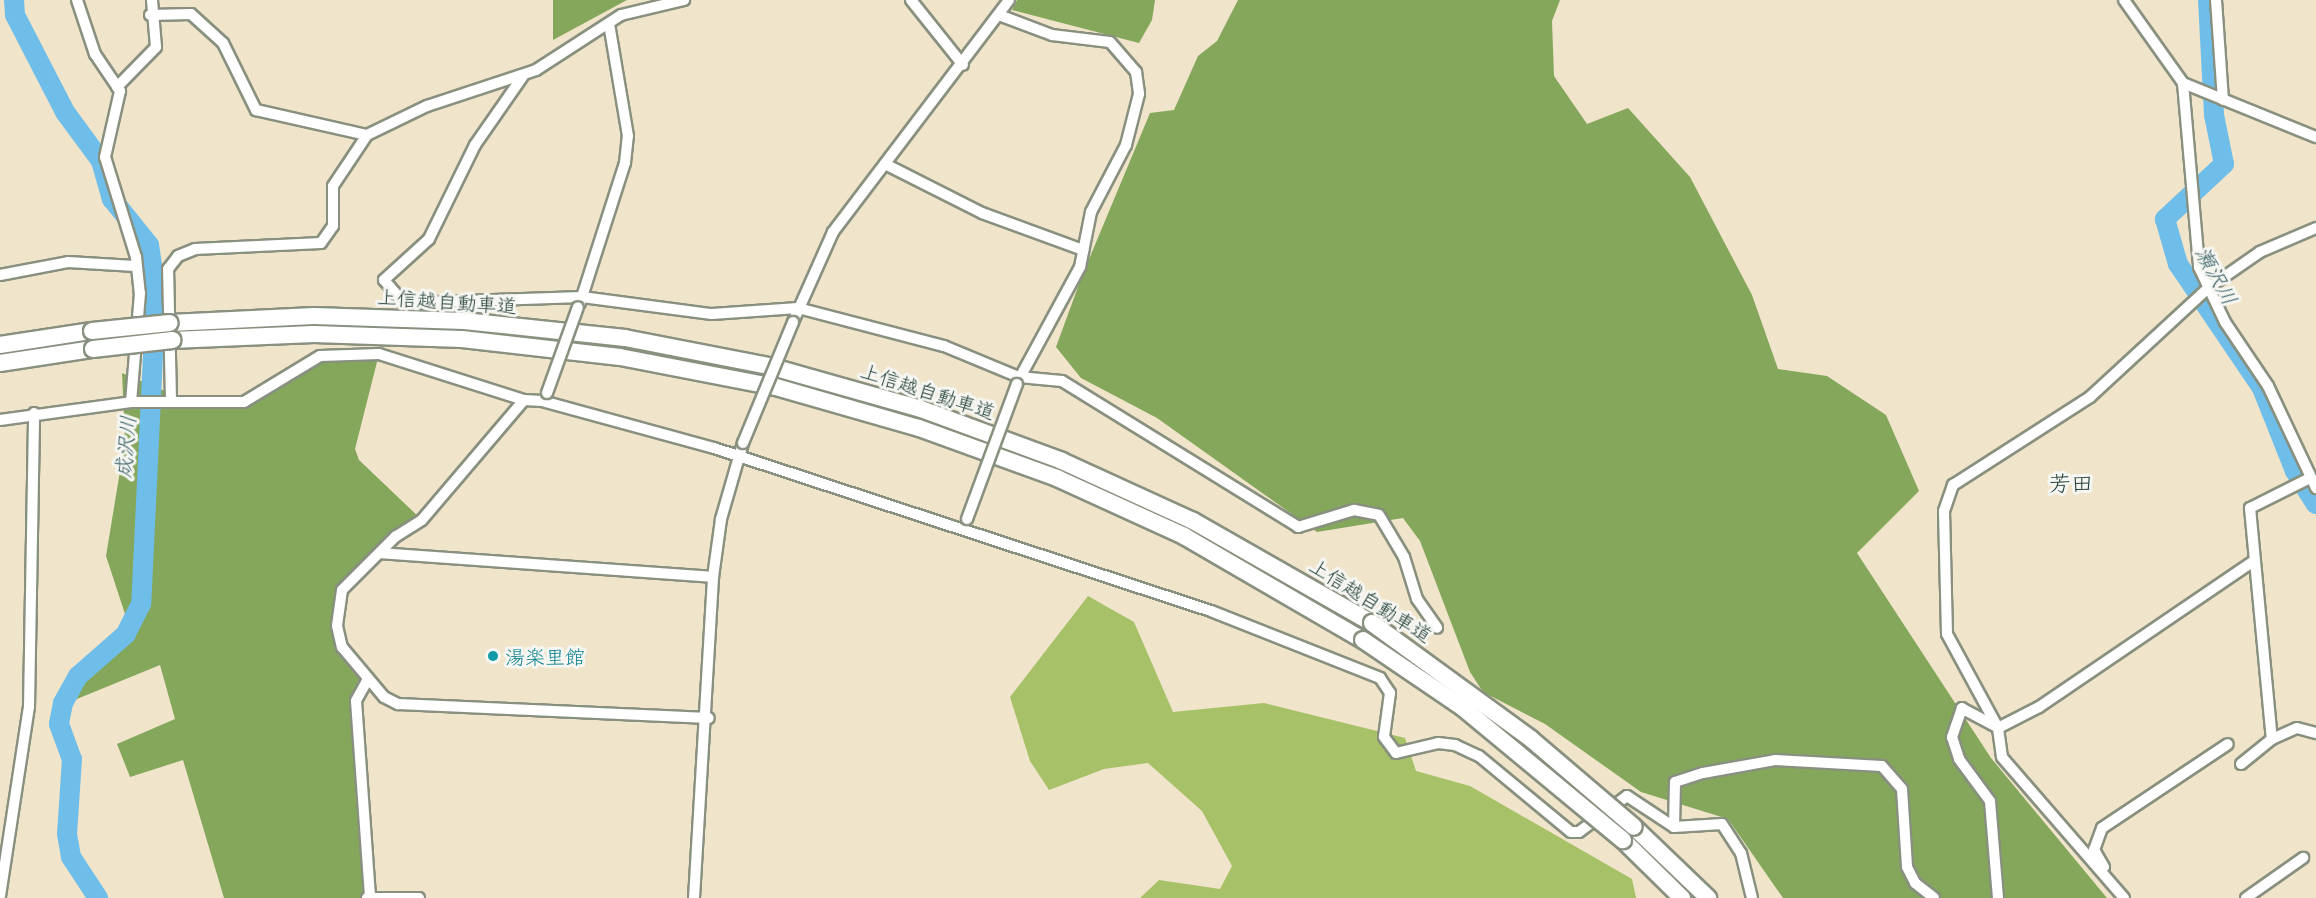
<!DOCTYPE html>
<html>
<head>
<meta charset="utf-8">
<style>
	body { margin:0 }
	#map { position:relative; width:2316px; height:898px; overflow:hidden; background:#f0e4ca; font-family:"Patrick Hand","Klee One",sans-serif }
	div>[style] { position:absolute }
	.green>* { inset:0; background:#a6c168 }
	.forest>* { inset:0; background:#84a75c }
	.river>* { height:20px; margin:-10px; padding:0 10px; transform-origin:10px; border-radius:10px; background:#6fbeea }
	.roads { filter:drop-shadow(2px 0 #88907f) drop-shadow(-2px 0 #88907f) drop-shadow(0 2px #88907f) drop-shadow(0 -2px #88907f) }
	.minor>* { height:10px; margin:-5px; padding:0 5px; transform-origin:5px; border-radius:5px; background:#fff }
	.highway>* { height:16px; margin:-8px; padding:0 8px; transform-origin:8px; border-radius:8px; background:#fff }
	.bridges { filter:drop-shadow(2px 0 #88907f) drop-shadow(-2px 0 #88907f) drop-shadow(0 2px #88907f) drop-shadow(0 -2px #88907f) }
	.minor-bridge>* { height:10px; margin:-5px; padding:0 5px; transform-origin:5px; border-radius:5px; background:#fff }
	.highway-bridge>* { height:16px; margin:-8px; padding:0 8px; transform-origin:8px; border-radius:8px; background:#fff }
	.dots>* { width:16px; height:16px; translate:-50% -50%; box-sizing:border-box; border:3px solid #f6f6f2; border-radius:50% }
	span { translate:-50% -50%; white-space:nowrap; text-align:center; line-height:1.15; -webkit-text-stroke:6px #f6f6f2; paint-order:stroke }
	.street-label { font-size:20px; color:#1f3d34 }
	.culture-label { font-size:20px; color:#0d838f }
	.left { translate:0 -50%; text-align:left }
	.water-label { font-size:21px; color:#335d62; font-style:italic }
	.quarter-label { font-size:22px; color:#1f3d34 }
</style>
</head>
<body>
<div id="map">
	<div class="green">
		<div style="clip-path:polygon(1088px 596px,1134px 622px,1173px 712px,1264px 703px,1405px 738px,1416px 771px,1470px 786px,1585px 852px,1632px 879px,1636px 898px,1140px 898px,1159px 880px,1220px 889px,1232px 866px,1202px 811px,1148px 763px,1104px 769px,1049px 790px,1030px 761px,1010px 697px)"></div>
	</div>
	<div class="forest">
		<div style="clip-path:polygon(553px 0,627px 0,553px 40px)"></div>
		<div style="clip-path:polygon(1017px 0,1155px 0,1152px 20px,1139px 43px,1012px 10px)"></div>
		<div style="clip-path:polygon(1238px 0,1560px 0,1552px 21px,1554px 76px,1587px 124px,1628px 108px,1690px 177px,1752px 295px,1778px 369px,1827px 376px,1886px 415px,1919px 491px,1857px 553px,1991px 758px,2107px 898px,1783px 898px,1728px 819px,1641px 792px,1545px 724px,1483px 692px,1470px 672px,1420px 541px,1403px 518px,1317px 532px,1157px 418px,1081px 378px,1056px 347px,1082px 276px,1150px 113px,1174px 110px,1198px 56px,1217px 41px)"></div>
		<div style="clip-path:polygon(379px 354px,355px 449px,359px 460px,422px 520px,342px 590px,342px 647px,368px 679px,356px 701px,370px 898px,224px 898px,183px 760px,130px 777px,117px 744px,175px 719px,160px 665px,67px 703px,119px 634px,125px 614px,106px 556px,125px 441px,122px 373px,182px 398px,244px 402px,324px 359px)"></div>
	</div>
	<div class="river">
		<div style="left:14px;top:0;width:15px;rotate:86deg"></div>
		<div style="left:15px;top:15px;width:109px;rotate:62.7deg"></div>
		<div style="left:65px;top:112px;width:61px;rotate:53.7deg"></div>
		<div style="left:101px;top:161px;width:40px;rotate:74deg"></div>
		<div style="left:112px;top:199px;width:59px;rotate:51.2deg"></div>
		<div style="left:149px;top:245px;width:47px;rotate:81.3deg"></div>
		<div style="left:156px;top:291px;width:313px;rotate:92.7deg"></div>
		<div style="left:141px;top:604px;width:34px;rotate:117deg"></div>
		<div style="left:126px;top:634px;width:64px;rotate:138.8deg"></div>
		<div style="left:78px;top:676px;width:31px;rotate:119deg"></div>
		<div style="left:63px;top:703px;width:21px;rotate:101deg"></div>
		<div style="left:59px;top:724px;width:37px;rotate:70deg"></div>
		<div style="left:72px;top:759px;width:75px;rotate:93.8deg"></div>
		<div style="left:67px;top:834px;width:23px;rotate:80deg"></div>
		<div style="left:71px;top:857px;width:49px;rotate:56.6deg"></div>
		<div style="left:2208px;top:0;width:115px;rotate:87deg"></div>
		<div style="left:2214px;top:115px;width:50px;rotate:78.5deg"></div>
		<div style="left:2224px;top:164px;width:81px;rotate:137deg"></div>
		<div style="left:2165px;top:219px;width:47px;rotate:73.9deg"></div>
		<div style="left:2178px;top:264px;width:150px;rotate:55.9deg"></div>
		<div style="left:2262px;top:388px;width:89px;rotate:68.3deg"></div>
		<div style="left:2295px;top:471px;width:39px;rotate:58deg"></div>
	</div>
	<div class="roads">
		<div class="minor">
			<div style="left:77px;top:0;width:57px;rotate:71.6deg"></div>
			<div style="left:95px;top:54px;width:45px;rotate:56deg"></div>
			<div style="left:120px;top:91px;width:68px;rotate:102.8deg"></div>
			<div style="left:105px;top:157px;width:105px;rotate:72.8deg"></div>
			<div style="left:136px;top:257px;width:36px;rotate:84deg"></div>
			<div style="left:140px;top:293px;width:109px;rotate:94.7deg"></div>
			<div style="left:911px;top:0;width:83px;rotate:51.3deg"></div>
			<div style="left:2124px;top:0;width:102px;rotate:54.6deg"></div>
			<div style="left:2183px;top:83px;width:144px;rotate:22.1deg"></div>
			<div style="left:2216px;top:0;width:100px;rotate:86deg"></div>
			<div style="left:150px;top:15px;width:41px;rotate:-1.4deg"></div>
			<div style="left:191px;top:14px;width:43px;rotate:42.2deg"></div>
			<div style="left:223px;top:43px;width:75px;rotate:63.8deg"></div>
			<div style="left:256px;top:110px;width:114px;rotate:12.7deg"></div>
			<div style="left:367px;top:135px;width:67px;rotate:-25.8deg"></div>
			<div style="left:427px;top:106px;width:115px;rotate:-18.3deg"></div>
			<div style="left:536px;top:70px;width:101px;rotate:-32.9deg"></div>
			<div style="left:621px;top:15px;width:65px;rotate:-13.4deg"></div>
			<div style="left:999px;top:15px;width:57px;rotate:20.7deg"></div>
			<div style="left:1052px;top:35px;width:58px;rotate:6.9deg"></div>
			<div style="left:1110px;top:42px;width:40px;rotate:49deg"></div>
			<div style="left:1136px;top:72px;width:22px;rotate:82deg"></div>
			<div style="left:1139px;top:94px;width:53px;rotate:104.3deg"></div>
			<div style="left:1126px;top:145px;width:76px;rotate:117.6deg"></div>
			<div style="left:1091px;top:212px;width:56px;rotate:101.3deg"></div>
			<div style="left:1080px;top:267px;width:132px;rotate:118.5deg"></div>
			<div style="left:523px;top:76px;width:84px;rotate:124.8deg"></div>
			<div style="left:475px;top:145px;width:105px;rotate:116.1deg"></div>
			<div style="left:429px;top:239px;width:61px;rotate:137.7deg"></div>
			<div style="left:384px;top:280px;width:30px;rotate:49deg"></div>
			<div style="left:404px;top:303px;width:178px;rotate:-1.9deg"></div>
			<div style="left:582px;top:297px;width:131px;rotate:7.5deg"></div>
			<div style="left:712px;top:314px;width:86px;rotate:-4deg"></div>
			<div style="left:798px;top:308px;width:151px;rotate:14.6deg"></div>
			<div style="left:944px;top:346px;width:81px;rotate:22.5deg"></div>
			<div style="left:1019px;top:377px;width:43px;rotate:5.3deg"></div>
			<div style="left:1062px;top:381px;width:278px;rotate:31.7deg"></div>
			<div style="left:1298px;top:527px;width:59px;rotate:-16.9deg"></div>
			<div style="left:1354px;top:510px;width:25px;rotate:11deg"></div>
			<div style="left:1379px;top:515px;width:49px;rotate:59.2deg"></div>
			<div style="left:1404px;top:557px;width:44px;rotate:72.8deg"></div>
			<div style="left:1417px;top:599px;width:35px;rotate:55deg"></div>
			<div style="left:2183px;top:83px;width:185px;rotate:85deg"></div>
			<div style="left:2199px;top:267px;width:61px;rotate:64.7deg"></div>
			<div style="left:2225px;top:322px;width:77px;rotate:56.1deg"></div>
			<div style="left:2268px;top:386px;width:113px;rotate:64.8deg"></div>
			<div style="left:117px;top:87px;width:56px;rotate:-45.7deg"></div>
			<div style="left:156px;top:47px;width:47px;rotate:-94.9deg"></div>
			<div style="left:885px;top:164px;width:109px;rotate:26.8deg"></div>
			<div style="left:982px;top:213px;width:108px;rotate:20.1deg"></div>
			<div style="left:0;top:275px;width:69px;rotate:-10.8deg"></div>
			<div style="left:68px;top:262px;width:67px;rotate:3.4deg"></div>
			<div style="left:580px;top:303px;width:147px;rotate:-72.2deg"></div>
			<div style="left:625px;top:163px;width:27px;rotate:-84deg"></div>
			<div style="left:628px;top:136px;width:114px;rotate:-99.6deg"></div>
			<div style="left:793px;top:322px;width:98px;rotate:-66deg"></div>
			<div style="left:833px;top:232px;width:291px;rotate:-52.8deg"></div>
			<div style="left:171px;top:399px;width:130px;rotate:-91.3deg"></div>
			<div style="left:168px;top:269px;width:16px;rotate:-52deg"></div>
			<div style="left:178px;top:256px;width:18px;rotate:-22deg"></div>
			<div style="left:195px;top:249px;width:126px;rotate:-2.7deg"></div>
			<div style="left:321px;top:243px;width:21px;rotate:-55deg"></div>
			<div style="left:333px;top:226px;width:40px;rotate:-90deg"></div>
			<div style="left:333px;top:186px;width:61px;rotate:-56.3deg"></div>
			<div style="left:524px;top:400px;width:157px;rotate:130.4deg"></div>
			<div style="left:422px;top:520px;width:31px;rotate:148deg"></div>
			<div style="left:396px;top:536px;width:76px;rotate:135deg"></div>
			<div style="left:342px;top:590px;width:36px;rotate:98deg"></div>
			<div style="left:337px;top:626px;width:22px;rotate:77deg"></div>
			<div style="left:342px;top:647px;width:65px;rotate:50deg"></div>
			<div style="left:384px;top:697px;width:16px;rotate:27deg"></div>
			<div style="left:398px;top:704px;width:311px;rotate:2.6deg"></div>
			<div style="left:0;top:420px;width:132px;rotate:-7.8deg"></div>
			<div style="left:131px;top:402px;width:113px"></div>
			<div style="left:244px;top:402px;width:89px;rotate:-31.2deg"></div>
			<div style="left:320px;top:356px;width:59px;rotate:-1.9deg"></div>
			<div style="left:379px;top:354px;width:152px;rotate:17.6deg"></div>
			<div style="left:524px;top:400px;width:18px;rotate:3deg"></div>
			<div style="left:542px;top:401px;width:178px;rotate:15.3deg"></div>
			<div style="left:714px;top:448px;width:523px;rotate:18.16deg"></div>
			<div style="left:1211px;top:611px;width:182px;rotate:21.6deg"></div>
			<div style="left:1380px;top:678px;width:18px;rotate:56deg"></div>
			<div style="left:1390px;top:693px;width:44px;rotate:97.8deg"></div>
			<div style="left:1384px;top:737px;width:20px;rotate:53deg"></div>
			<div style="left:1396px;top:753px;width:43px;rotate:-13.4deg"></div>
			<div style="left:1438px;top:743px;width:17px;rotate:7deg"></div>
			<div style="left:1455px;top:745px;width:26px;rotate:25deg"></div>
			<div style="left:1479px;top:756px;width:119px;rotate:39.6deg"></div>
			<div style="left:1571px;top:832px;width:8px"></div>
			<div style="left:1579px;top:832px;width:60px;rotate:-36.9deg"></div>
			<div style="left:1627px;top:796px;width:56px;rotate:33.4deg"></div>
			<div style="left:1674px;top:827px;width:48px;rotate:-3.6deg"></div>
			<div style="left:1722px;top:824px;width:35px;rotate:57deg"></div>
			<div style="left:1741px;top:853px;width:46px;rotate:76.3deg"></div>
			<div style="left:2308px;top:479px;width:65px;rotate:153.4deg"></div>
			<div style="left:2250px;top:508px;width:232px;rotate:84.6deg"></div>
			<div style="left:2272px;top:739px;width:27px;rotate:-24deg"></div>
			<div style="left:2297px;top:728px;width:20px;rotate:15deg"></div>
			<div style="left:380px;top:553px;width:334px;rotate:4.1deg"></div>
			<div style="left:368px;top:679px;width:25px;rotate:119deg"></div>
			<div style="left:356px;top:701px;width:196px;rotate:85.9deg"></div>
			<div style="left:1997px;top:727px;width:40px;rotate:-152deg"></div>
			<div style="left:1962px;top:708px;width:31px;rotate:109deg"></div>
			<div style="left:1952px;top:737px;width:23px;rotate:72deg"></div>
			<div style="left:1959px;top:759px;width:52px;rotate:53.6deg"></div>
			<div style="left:1990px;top:801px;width:97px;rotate:85.3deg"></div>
			<div style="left:1998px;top:728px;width:46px;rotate:-27.1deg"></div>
			<div style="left:2039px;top:707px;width:258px;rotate:-34.2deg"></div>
			<div style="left:2241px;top:764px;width:40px;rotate:-39deg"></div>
			<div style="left:1674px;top:827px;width:45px;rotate:-88.7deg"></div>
			<div style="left:1675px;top:782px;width:29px;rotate:-18deg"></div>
			<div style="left:1703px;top:773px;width:73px;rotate:-10.2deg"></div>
			<div style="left:1775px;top:760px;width:107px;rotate:3.2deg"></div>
			<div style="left:1882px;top:766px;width:30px;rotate:49deg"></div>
			<div style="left:1902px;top:789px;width:78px;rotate:86.3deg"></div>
			<div style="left:1907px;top:867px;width:18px;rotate:63deg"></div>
			<div style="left:1915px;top:883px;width:24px;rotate:38deg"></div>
			<div style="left:2104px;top:867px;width:20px;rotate:-120deg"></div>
			<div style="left:2094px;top:850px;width:23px;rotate:-70deg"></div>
			<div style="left:2102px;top:828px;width:151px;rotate:-33.7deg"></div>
			<div style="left:0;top:896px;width:191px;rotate:-81.3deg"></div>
			<div style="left:29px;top:707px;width:294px;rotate:-89deg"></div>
			<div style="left:367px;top:898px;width:52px"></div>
			<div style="left:694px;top:898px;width:322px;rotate:-86.6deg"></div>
			<div style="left:713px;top:577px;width:59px;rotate:-82.1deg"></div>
			<div style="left:721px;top:519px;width:79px;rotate:-73.9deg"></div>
			<div style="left:2124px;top:898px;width:186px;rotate:-130.9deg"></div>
			<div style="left:2002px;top:757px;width:29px;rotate:-98deg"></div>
			<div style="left:1998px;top:728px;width:107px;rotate:-118.5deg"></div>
			<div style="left:1947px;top:634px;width:123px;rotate:-91.4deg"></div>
			<div style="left:1944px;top:511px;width:28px;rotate:-71deg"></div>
			<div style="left:1953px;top:485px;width:163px;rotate:-32.7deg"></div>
			<div style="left:2090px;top:397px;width:161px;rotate:-42.7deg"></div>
			<div style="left:2208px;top:288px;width:63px;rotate:-34.7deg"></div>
			<div style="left:2260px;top:252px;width:61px;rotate:-23.2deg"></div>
			<div style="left:2246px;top:898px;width:70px;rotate:-35.1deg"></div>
		</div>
		<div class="highway">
			<div style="left:170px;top:323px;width:144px;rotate:-2.8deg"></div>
			<div style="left:314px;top:316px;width:150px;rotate:1.9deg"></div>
			<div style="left:464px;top:321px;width:162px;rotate:6deg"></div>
			<div style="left:625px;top:338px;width:147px;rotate:11deg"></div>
			<div style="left:769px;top:366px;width:158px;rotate:15.8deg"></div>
			<div style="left:921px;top:409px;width:150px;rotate:20.2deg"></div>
			<div style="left:1062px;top:461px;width:144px;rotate:24.6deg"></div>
			<div style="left:1193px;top:521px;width:206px;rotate:29.7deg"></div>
			<div style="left:172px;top:340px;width:142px;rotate:-2.4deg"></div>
			<div style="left:314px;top:334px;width:148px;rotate:1.9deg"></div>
			<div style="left:462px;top:339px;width:159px;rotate:6.5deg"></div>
			<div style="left:620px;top:357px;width:159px;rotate:10.9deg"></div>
			<div style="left:776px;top:387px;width:149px;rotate:16deg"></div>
			<div style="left:919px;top:428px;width:147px;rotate:19.9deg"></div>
			<div style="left:1057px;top:478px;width:140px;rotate:24.5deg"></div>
			<div style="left:1184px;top:536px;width:207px;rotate:30.2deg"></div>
			<div style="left:0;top:345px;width:93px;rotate:-8.7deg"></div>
			<div style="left:0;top:363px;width:94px;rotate:-8.6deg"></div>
			<div style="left:1634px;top:827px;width:103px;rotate:43.8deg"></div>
			<div style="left:1623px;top:840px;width:83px;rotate:44.5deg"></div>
		</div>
	</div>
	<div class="bridges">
		<div class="minor-bridge">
			<div style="left:547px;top:393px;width:91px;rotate:-70.2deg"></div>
			<div style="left:743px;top:443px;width:131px;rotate:-67.5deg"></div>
			<div style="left:967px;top:519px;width:144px;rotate:-69.7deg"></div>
		</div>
		<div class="highway-bridge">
			<div style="left:92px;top:331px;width:78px;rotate:-5.9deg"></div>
			<div style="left:93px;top:349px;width:80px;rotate:-6.5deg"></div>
			<div style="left:1372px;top:623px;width:197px;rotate:36.1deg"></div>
			<div style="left:1531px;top:739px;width:135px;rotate:40.5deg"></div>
			<div style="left:1363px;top:640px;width:120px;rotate:34.1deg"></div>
			<div style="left:1462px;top:707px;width:209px;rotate:39.6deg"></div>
		</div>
	</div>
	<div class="dots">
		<div style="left:493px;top:656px;background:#0f9aa8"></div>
	</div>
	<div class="street-label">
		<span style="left:447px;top:301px;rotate:4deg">上信越自動車道</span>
		<span style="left:928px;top:391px;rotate:18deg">上信越自動車道</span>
		<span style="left:1371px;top:600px;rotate:32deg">上信越自動車道</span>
	</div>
	<div class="culture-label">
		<span class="left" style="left:505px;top:656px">湯楽里館</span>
	</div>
	<div class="water-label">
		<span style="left:2216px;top:276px;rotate:61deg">瀬沢川</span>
		<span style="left:126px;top:447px;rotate:-85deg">成沢川</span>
	</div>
	<div class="quarter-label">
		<span style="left:2071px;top:484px">芳田</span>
	</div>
</div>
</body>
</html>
